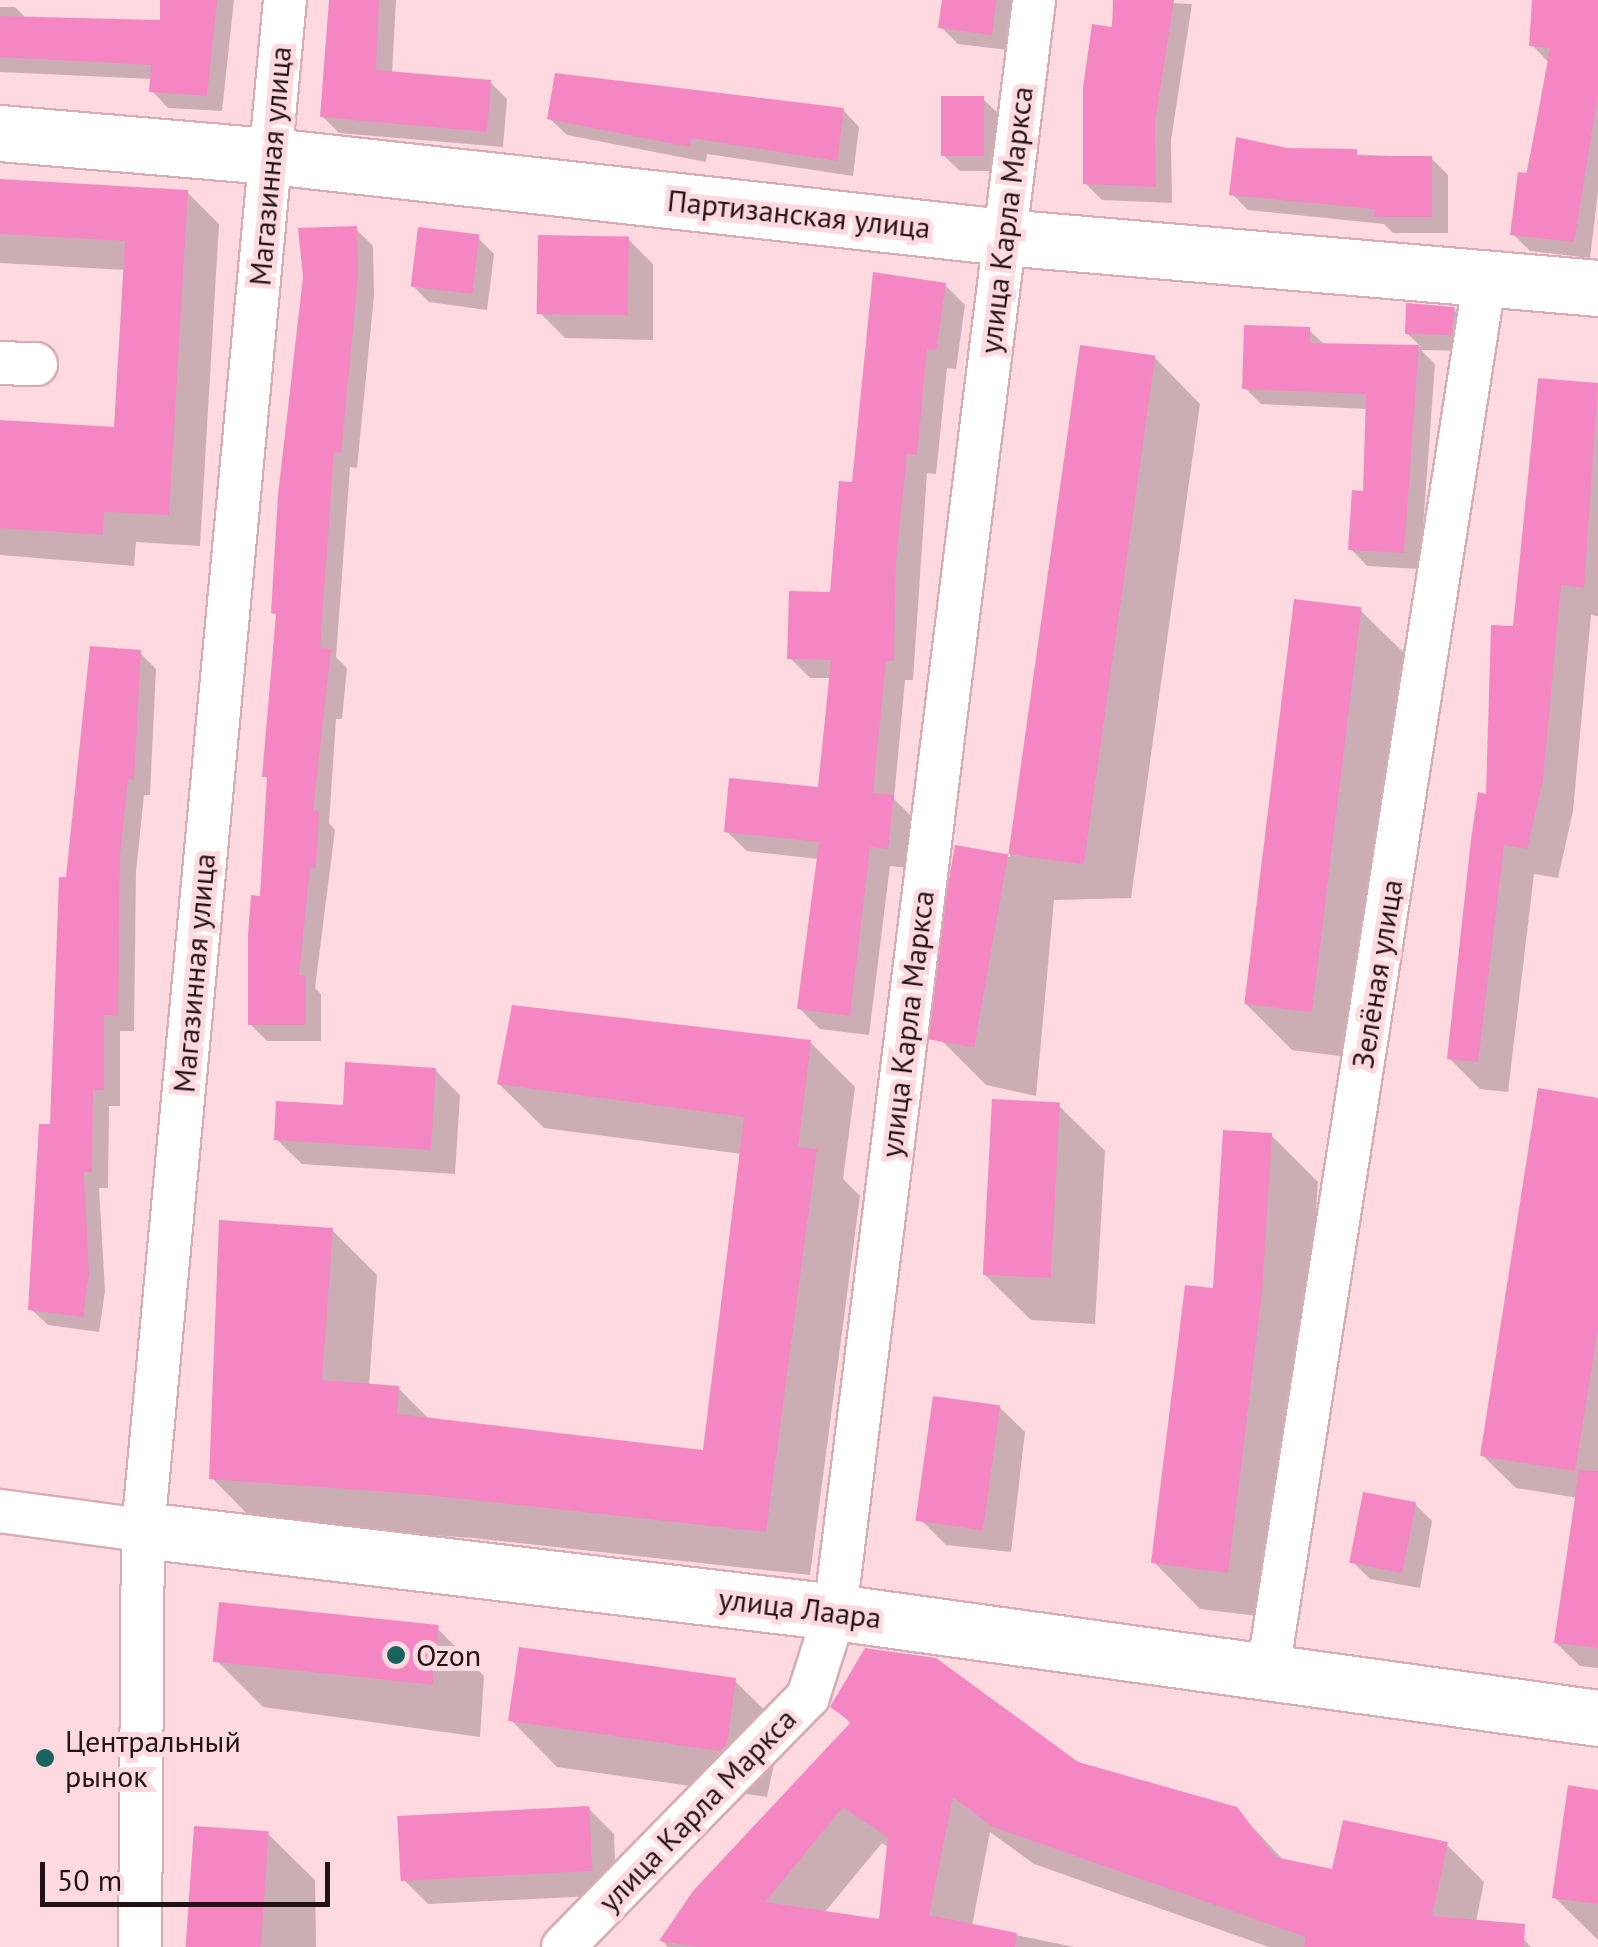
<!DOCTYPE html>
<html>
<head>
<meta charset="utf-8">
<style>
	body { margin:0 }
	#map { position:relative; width:1598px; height:1947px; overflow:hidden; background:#fedae0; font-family:"PT Sans",sans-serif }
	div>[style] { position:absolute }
	.shadow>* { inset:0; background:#0003 }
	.building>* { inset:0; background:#f586c4; transform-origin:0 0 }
	.roads { filter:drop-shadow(2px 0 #d7acb3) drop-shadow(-2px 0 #d7acb3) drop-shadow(0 2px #d7acb3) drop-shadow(0 -2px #d7acb3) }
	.minor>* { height:42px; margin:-21px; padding:0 21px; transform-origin:21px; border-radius:21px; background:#fff }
	.tertiary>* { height:55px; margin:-27.5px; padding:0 27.5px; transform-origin:27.5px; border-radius:27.5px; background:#fff }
	.dots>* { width:28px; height:28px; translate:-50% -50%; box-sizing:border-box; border:5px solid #fedae0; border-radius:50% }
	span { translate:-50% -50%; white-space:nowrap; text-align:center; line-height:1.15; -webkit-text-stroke:10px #fedae0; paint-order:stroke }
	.street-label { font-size:30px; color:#211215 }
	.poi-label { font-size:30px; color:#211215 }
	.left { translate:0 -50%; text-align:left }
	.scale { position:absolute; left:40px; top:1862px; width:290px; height:45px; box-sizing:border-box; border:5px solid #211215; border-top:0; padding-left:12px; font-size:30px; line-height:35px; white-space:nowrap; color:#211215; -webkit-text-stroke:8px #fedae0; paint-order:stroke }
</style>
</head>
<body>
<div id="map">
	<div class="shadow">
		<div style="clip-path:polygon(164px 0,234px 0,222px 111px,168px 108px,152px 91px,152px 79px,0 72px,0 7px,15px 7px,27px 19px,162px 22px)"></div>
		<div style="clip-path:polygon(331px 0,396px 0,392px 74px,490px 82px,507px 99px,503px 147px,339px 133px,322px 116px)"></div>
		<div style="clip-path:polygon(944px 0,1013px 0,1008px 50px,958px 44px,941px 27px)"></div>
		<div style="clip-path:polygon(1116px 0,1192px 4px,1171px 140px,1172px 203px,1102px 200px,1085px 183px)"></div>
		<div style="clip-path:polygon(1534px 0,1598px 0,1598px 192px,1590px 258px,1530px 251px,1513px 234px,1550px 64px,1532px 45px)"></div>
		<div style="clip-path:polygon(983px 99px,1000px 115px,1000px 171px,960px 171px,943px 155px)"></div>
		<div style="clip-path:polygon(843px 110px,859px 127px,853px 176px,707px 154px,706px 162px,567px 135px,550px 119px)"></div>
		<div style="clip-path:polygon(1287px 151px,1431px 158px,1448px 175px,1448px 233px,1393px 233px,1384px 224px,1248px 210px,1232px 194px)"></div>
		<div style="clip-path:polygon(0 181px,187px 192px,219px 224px,200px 546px,136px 542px,134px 566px,0 555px,0 423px,116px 429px,126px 270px,0 263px)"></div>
		<div style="clip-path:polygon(356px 229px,373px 246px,374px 296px,357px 468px,350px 467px,336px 657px,347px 668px,342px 719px,336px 719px,329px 823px,335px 830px,315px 988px,321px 994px,321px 1041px,267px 1041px,250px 1024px,270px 781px,264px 776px,278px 617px,274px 612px)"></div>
		<div style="clip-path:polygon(478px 238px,494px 254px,487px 310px,429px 302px,412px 285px)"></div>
		<div style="clip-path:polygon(628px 239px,653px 264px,653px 340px,565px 338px,540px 313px)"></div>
		<div style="clip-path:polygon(945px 285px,965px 305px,956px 369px,947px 368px,936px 474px,927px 473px,913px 680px,905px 680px,894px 799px,913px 818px,908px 868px,890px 866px,869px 1035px,820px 1029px,799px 1008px,819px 859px,747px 851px,726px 831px,820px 790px,832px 678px,810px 678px,790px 658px,832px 595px,854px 484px)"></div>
		<div style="clip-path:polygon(1454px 310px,1471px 326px,1467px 351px,1421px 350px,1435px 364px,1420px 569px,1367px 566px,1351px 549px,1366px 494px,1368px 409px,1261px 404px,1245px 388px,1309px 330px,1326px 346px,1421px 347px,1407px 333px)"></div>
		<div style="clip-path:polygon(1082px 348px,1154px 357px,1200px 404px,1131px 898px,1054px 900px,1036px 1096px,986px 1085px,940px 1039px,957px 848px,1010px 857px)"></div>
		<div style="clip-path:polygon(1541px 380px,1598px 386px,1598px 616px,1591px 615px,1573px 811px,1558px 878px,1534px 874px,1508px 1092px,1480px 1089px,1449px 1058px,1516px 629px)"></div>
		<div style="clip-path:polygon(1360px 610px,1407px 656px,1356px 1058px,1292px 1050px,1245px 1003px)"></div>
		<div style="clip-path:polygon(140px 653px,156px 669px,150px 795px,144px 795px,136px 872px,134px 1031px,120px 1031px,120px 1106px,109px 1106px,108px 1188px,99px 1188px,105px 1291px,99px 1332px,48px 1325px,31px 1309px,53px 1127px,69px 879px)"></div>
		<div style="clip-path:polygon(810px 1042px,855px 1087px,843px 1179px,860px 1196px,810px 1575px,473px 1538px,256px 1523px,212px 1478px,332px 1230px,377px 1275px,369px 1386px,398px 1388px,431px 1421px,705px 1453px,742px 1154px,544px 1128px,499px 1084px)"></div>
		<div style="clip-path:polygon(435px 1070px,460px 1095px,455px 1174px,302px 1164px,276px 1139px)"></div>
		<div style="clip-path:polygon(1598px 1100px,1598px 1668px,1580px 1666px,1556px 1643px,1578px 1498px,1516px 1488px,1482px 1455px)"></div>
		<div style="clip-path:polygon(1058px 1105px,1105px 1151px,1095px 1324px,1031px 1320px,984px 1274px)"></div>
		<div style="clip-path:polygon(1271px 1135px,1318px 1182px,1307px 1341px,1274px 1618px,1200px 1609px,1154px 1562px,1215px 1291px)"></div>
		<div style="clip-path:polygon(999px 1407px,1025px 1432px,1011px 1552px,946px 1545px,921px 1520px)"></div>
		<div style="clip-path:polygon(1415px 1504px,1432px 1521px,1420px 1588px,1370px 1579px,1353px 1562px)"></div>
		<div style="clip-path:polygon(438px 1629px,484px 1676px,480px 1737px,263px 1707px,217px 1661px)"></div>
		<div style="clip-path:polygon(735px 1681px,782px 1727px,767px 1797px,557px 1767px,511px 1720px)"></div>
		<div style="clip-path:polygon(evenodd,834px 1707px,1236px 1809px,1285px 1862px,1334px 1872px,1446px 1844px,1484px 1882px,1476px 1922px,1510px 1925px,1531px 1947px,1269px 1947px,1034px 1864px,990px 1832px,972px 1926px,1074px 1947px,668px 1947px,662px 1941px,852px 1725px,834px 1707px,882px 1843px,889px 1848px,881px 1921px,824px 1913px,882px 1843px)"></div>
		<div style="clip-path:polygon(1598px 1792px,1598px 1940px,1554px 1897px)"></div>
		<div style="clip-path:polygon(588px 1808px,614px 1834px,616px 1895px,428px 1904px,403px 1879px)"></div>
		<div style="clip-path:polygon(268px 1834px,315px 1880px,316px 1947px,200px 1947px)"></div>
	</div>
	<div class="building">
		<div style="clip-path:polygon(160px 0,217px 0,207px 96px,149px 92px,151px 65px,0 57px,0 16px,160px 20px)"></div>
		<div style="clip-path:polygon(329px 0,379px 0,376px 70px,491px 80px,487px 132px,320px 117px)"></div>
		<div style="clip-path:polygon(942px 0,996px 0,992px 35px,938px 28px)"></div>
		<div style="clip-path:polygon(1113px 0,1174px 0,1155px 122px,1156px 187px,1083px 184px,1083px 88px,1092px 24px,1112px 27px)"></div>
		<div style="clip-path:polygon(1532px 0,1598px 0,1598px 94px,1574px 242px,1510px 235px,1518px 172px,1527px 173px,1550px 48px,1529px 46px)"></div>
		<div style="clip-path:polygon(555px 73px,844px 108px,837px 161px,691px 138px,690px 147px,547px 119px)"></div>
		<div style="left:941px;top:96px;width:43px;height:60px"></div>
		<div style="clip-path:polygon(1236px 137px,1287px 148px,1357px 149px,1357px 156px,1432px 156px,1432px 217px,1374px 217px,1374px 209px,1229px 195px)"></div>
		<div style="clip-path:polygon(0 179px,188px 190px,169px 515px,104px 512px,103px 535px,0 528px,0 420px,114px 427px,125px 241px,0 234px)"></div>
		<div style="clip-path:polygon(357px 226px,358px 278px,341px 453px,334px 452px,320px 648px,331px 649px,313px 810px,319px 811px,316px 868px,310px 867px,299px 975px,305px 975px,305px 1025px,248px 1025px,248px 935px,251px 895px,260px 896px,267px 777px,262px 777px,276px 614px,271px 613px,278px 495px,303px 277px,298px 228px)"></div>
		<div style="left:418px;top:227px;width:62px;height:60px;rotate:7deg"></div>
		<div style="left:538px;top:235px;width:91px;height:79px;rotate:1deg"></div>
		<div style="clip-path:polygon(873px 272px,946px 283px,936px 350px,927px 349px,917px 455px,907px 454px,896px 560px,894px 661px,886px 661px,873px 793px,894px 795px,888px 849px,870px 847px,850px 1016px,797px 1009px,819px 842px,724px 832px,729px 778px,818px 787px,831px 660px,787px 659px,789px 591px,830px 592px,839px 481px,852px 482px)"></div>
		<div style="clip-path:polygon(1406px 303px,1455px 307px,1451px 335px,1405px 334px)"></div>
		<div style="clip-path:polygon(1244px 325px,1310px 327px,1310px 343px,1419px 345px,1404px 553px,1348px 550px,1352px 490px,1363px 491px,1366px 394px,1242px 389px)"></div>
		<div style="left:1080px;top:345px;width:76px;height:514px;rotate:8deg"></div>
		<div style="clip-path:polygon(1538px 378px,1598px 383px,1584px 588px,1561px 585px,1543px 780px,1527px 849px,1504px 845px,1478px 1062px,1447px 1059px,1471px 840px,1478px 792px,1486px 794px,1491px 625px,1513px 626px)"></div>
		<div style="left:1294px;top:599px;width:68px;height:408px;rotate:7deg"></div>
		<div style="clip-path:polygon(90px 646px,141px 650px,134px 780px,128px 779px,120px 854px,118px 1016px,104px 1015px,104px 1090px,93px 1090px,92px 1172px,84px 1172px,89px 1273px,83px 1317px,28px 1310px,39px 1124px,50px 1124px,59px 877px,66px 877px)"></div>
		<div style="left:955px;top:845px;width:54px;height:196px;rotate:10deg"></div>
		<div style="clip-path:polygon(512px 1005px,811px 1040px,798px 1147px,817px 1149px,766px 1532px,427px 1495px,209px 1479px,219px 1220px,333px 1228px,322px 1380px,399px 1386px,397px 1414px,703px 1450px,744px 1117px,497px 1084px)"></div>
		<div style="clip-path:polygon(345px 1062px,436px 1068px,431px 1150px,274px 1140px,276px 1101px,343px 1105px)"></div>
		<div style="clip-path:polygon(1538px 1088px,1598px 1098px,1598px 1329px,1575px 1471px,1480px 1456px)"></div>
		<div style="left:992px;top:1099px;width:68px;height:176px;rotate:3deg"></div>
		<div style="clip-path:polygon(1223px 1130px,1272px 1133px,1262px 1293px,1228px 1573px,1151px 1563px,1185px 1285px,1213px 1288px)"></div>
		<div style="left:933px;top:1396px;width:68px;height:126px;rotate:8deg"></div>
		<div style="clip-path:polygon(1579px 1470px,1598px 1471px,1598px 1648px,1554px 1643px)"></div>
		<div style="left:1363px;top:1492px;width:54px;height:72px;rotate:11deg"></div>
		<div style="left:219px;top:1602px;width:221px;height:60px;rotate:6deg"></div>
		<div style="clip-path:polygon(519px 1647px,736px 1678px,727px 1744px,720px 1751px,508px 1721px)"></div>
		<div style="clip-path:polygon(evenodd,865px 1648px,936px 1658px,1078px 1762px,1237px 1807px,1275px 1857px,1332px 1869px,1343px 1820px,1448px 1842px,1432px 1916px,1525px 1924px,1524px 1947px,1304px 1947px,1306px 1937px,993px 1827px,953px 1797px,929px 1915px,1017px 1933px,1015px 1947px,699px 1947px,659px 1941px,693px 1891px,851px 1722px,830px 1707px,865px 1648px,843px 1807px,888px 1837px,879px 1919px,765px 1902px,843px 1807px)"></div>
		<div style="clip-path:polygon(1568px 1785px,1598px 1790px,1598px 1904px,1552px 1898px)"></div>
		<div style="left:589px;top:1806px;width:65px;height:192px;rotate:87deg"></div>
		<div style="left:194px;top:1826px;width:75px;height:121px;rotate:4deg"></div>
	</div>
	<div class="roads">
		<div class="minor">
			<div style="left:0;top:363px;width:36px;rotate:2deg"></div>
			<div style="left:0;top:1511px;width:144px;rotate:7.6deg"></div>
			<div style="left:1268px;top:1671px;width:1411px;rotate:-81.15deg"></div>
			<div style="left:140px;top:1947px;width:417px;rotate:-89.6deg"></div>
			<div style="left:143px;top:1530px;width:1537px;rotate:-84.7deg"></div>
			<div style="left:563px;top:1947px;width:350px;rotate:-45.6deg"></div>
			<div style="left:808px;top:1697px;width:89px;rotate:-72.4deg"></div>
			<div style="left:835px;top:1612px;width:1624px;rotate:-82.96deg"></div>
		</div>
		<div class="tertiary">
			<div style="left:0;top:133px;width:272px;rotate:4.9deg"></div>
			<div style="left:271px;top:156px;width:736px;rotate:6.31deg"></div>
			<div style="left:1003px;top:237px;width:597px;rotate:4.9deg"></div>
			<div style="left:143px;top:1530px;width:697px;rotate:6.76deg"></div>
			<div style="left:835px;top:1612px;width:770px;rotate:7.91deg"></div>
		</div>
	</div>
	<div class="dots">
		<div style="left:396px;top:1655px;background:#17645e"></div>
		<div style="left:45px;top:1758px;background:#17645e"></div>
	</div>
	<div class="street-label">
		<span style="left:270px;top:166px;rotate:-85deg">Магазинная улица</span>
		<span style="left:799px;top:214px;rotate:6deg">Партизанская улица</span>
		<span style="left:1006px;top:220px;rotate:-83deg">улица Карла Маркса</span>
		<span style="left:194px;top:973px;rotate:-85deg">Магазинная улица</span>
		<span style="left:1377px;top:974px;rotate:-81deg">Зелёная улица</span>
		<span style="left:907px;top:1024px;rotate:-83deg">улица Карла Маркса</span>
		<span style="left:800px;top:1608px;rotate:7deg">улица Лаара</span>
		<span style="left:697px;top:1810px;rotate:-46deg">улица Карла Маркса</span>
	</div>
	<div class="poi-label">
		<span class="left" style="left:416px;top:1655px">Ozon</span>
		<span class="left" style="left:65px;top:1758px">Центральный<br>рынок</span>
	</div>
	<div class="scale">50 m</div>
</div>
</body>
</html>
